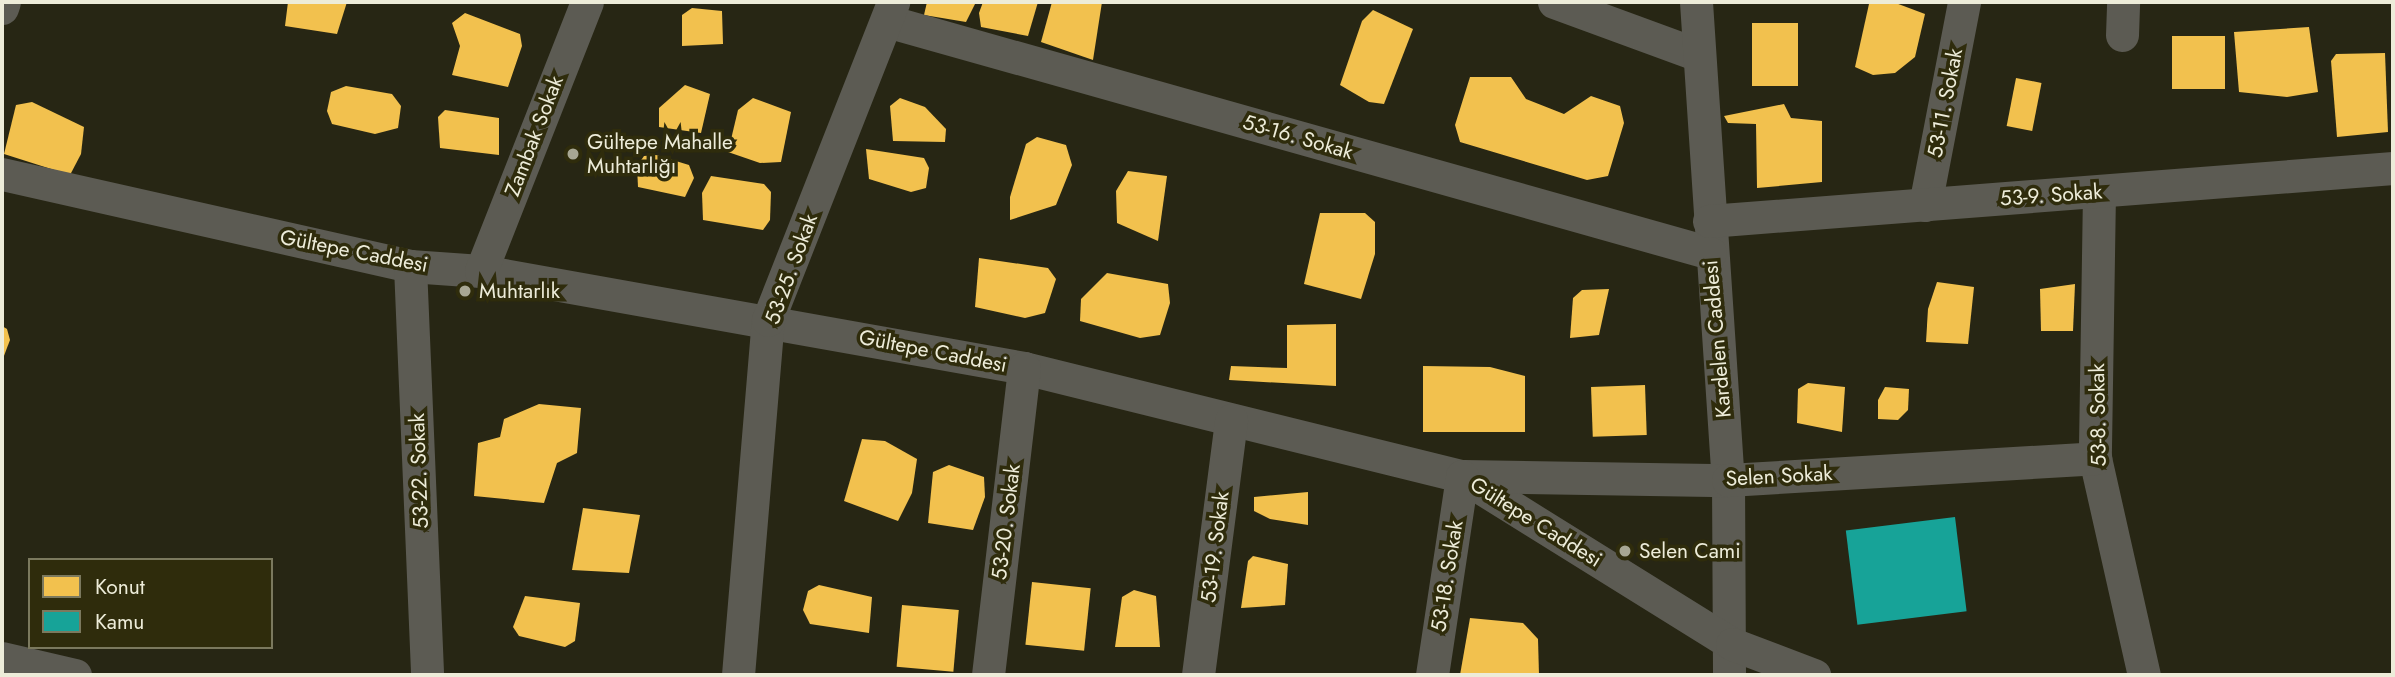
<!DOCTYPE html>
<html>
<head>
<meta charset="utf-8">
<style>
	body { margin:0 }
	#map { position:relative; width:2395px; height:677px; overflow:hidden; background:#272614; font-family:Jost,sans-serif }
	div>[style] { position:absolute }
	.homes>* { inset:0; background:#f2c14e; transform-origin:0 0 }
	.public>* { inset:0; background:#17a398; transform-origin:0 0 }
	.street>* { height:33px; margin:-16.5px; padding:0 16.5px; transform-origin:16.5px; border-radius:16.5px; background:#5c5b53 }
	.dots>* { width:19px; height:19px; translate:-50% -50%; box-sizing:border-box; border:4px solid #2f2c0c; border-radius:50% }
	span { translate:-50% -50%; white-space:nowrap; text-align:center; line-height:1.15; -webkit-text-stroke:7px #2f2c0c; paint-order:stroke }
	.street-label { font-size:21px; color:#edecd9 }
	.poi-label { font-size:21px; color:#edecd9 }
	.left { translate:0 -50%; text-align:left }
	.frame { position:absolute; inset:0; border:4px solid #edecd9; pointer-events:none }
	.legend { position:absolute; left:28px; top:558px; width:245px; height:91px; box-sizing:border-box; background:#2f2c0c; border:2px solid #7b795e; margin:0; padding:9px 12px; list-style:none; font-size:21px; color:#edecd9 }
	.legend li { display:flex; align-items:center; gap:14px; height:35px }
	.legend b { width:35px; border:2px solid #7b795e }
</style>
</head>
<body>
<div id="map">
	<div class="homes">
		<div style="clip-path:polygon(288px 2px,347px 2px,337px 34px,285px 26px)"></div>
		<div style="clip-path:polygon(927px 2px,976px 2px,966px 22px,924px 15px)"></div>
		<div style="clip-path:polygon(983px 2px,1038px 2px,1028px 36px,981px 27px,979px 13px)"></div>
		<div style="clip-path:polygon(1052px 2px,1102px 2px,1093px 60px,1041px 42px)"></div>
		<div style="clip-path:polygon(1893px 2px,1925px 14px,1915px 57px,1895px 73px,1873px 75px,1855px 67px,1869px 4px)"></div>
		<div style="clip-path:polygon(692px 8px,722px 11px,723px 44px,682px 46px,682px 15px)"></div>
		<div style="clip-path:polygon(1373px 10px,1413px 29px,1384px 104px,1369px 102px,1340px 85px,1362px 21px)"></div>
		<div style="clip-path:polygon(465px 13px,520px 34px,522px 46px,508px 87px,452px 75px,460px 46px,452px 23px)"></div>
		<div style="left:1752px;top:23px;width:46px;height:63px"></div>
		<div style="clip-path:polygon(2309px 27px,2318px 92px,2287px 97px,2239px 92px,2234px 32px)"></div>
		<div style="left:2172px;top:36px;width:53px;height:53px"></div>
		<div style="clip-path:polygon(2385px 53px,2388px 132px,2337px 137px,2331px 61px,2336px 54px)"></div>
		<div style="clip-path:polygon(1470px 77px,1511px 77px,1526px 99px,1564px 114px,1591px 96px,1620px 106px,1624px 123px,1608px 176px,1587px 180px,1460px 142px,1455px 125px)"></div>
		<div style="left:2016px;top:78px;width:26px;height:49px;rotate:11deg"></div>
		<div style="clip-path:polygon(685px 85px,710px 94px,701px 133px,659px 127px,659px 108px)"></div>
		<div style="clip-path:polygon(346px 86px,392px 94px,401px 106px,398px 128px,375px 134px,332px 124px,327px 111px,331px 92px)"></div>
		<div style="clip-path:polygon(753px 98px,791px 112px,781px 162px,760px 163px,728px 152px,738px 110px)"></div>
		<div style="clip-path:polygon(900px 98px,925px 107px,946px 129px,945px 142px,893px 141px,890px 106px)"></div>
		<div style="clip-path:polygon(32px 102px,84px 127px,81px 154px,70px 175px,4px 154px,16px 105px)"></div>
		<div style="clip-path:polygon(1784px 104px,1791px 118px,1822px 121px,1822px 182px,1757px 188px,1756px 124px,1728px 123px,1724px 116px)"></div>
		<div style="clip-path:polygon(445px 110px,499px 118px,499px 155px,440px 148px,438px 117px)"></div>
		<div style="clip-path:polygon(1037px 137px,1066px 145px,1072px 165px,1056px 205px,1010px 220px,1010px 197px,1026px 144px)"></div>
		<div style="clip-path:polygon(866px 149px,924px 158px,929px 168px,926px 188px,911px 192px,869px 179px)"></div>
		<div style="clip-path:polygon(656px 155px,689px 165px,694px 178px,685px 197px,638px 187px,637px 166px,644px 156px)"></div>
		<div style="clip-path:polygon(1128px 171px,1167px 176px,1158px 241px,1117px 223px,1116px 191px)"></div>
		<div style="clip-path:polygon(711px 176px,764px 184px,771px 192px,770px 220px,763px 230px,703px 220px,702px 193px)"></div>
		<div style="clip-path:polygon(1320px 213px,1365px 213px,1375px 222px,1375px 254px,1361px 299px,1304px 284px)"></div>
		<div style="clip-path:polygon(979px 258px,1048px 268px,1056px 279px,1045px 313px,1025px 318px,975px 307px)"></div>
		<div style="clip-path:polygon(1107px 273px,1168px 284px,1170px 303px,1160px 335px,1140px 338px,1080px 321px,1081px 299px)"></div>
		<div style="clip-path:polygon(1937px 282px,1974px 287px,1968px 344px,1926px 342px,1928px 309px)"></div>
		<div style="clip-path:polygon(2075px 284px,2073px 331px,2041px 331px,2040px 289px)"></div>
		<div style="clip-path:polygon(1609px 289px,1599px 335px,1570px 338px,1573px 298px,1582px 290px)"></div>
		<div style="clip-path:polygon(1336px 324px,1336px 386px,1229px 380px,1231px 366px,1287px 368px,1287px 325px)"></div>
		<div style="clip-path:polygon(2px 326px,7px 329px,10px 340px,2px 361px)"></div>
		<div style="clip-path:polygon(1423px 366px,1490px 367px,1525px 376px,1525px 432px,1423px 432px)"></div>
		<div style="clip-path:polygon(1808px 383px,1845px 387px,1842px 432px,1797px 423px,1798px 389px)"></div>
		<div style="left:1645px;top:385px;width:50px;height:54px;rotate:88deg"></div>
		<div style="clip-path:polygon(1885px 387px,1909px 389px,1908px 410px,1898px 420px,1878px 419px,1878px 400px)"></div>
		<div style="clip-path:polygon(539px 404px,581px 408px,577px 453px,557px 463px,544px 503px,474px 496px,478px 443px,500px 437px,504px 419px)"></div>
		<div style="clip-path:polygon(862px 439px,885px 441px,917px 459px,912px 493px,898px 521px,844px 501px)"></div>
		<div style="clip-path:polygon(949px 465px,984px 477px,985px 497px,973px 530px,928px 523px,933px 472px)"></div>
		<div style="clip-path:polygon(1308px 492px,1308px 525px,1270px 519px,1254px 511px,1254px 497px)"></div>
		<div style="clip-path:polygon(583px 508px,640px 515px,629px 573px,572px 570px)"></div>
		<div style="clip-path:polygon(1253px 556px,1288px 564px,1285px 605px,1241px 608px,1248px 561px)"></div>
		<div style="left:1032px;top:582px;width:59px;height:63px;rotate:6deg"></div>
		<div style="clip-path:polygon(819px 585px,872px 597px,869px 633px,810px 624px,803px 610px,808px 591px)"></div>
		<div style="clip-path:polygon(1134px 590px,1156px 596px,1160px 647px,1115px 647px,1122px 597px)"></div>
		<div style="clip-path:polygon(525px 596px,580px 603px,575px 641px,565px 647px,519px 636px,513px 627px)"></div>
		<div style="left:902px;top:605px;width:57px;height:62px;rotate:5deg"></div>
		<div style="clip-path:polygon(1470px 618px,1523px 623px,1538px 639px,1539px 675px,1460px 675px)"></div>
	</div>
	<div class="public">
		<div style="left:1955px;top:517px;width:95px;height:110px;rotate:83deg"></div>
	</div>
	<div class="street">
		<div style="left:1554px;top:2px;width:154px;rotate:20.1deg"></div>
		<div style="left:1696px;top:2px;width:479px;rotate:86.2deg"></div>
		<div style="left:1728px;top:480px;width:195px;rotate:89.7deg"></div>
		<div style="left:2px;top:8px;width:6px;rotate:-72deg"></div>
		<div style="left:887px;top:21px;width:855px;rotate:15.74deg"></div>
		<div style="left:2122px;top:35px;width:33px;rotate:-88deg"></div>
		<div style="left:2px;top:174px;width:418px;rotate:12.7deg"></div>
		<div style="left:410px;top:266px;width:71px;rotate:4deg"></div>
		<div style="left:481px;top:271px;width:552px;rotate:10.13deg"></div>
		<div style="left:1024px;top:368px;width:451px;rotate:13.9deg"></div>
		<div style="left:1462px;top:476px;width:318px;rotate:31.9deg"></div>
		<div style="left:1732px;top:644px;width:88px;rotate:20.7deg"></div>
		<div style="left:2099px;top:192px;width:266px;rotate:90.9deg"></div>
		<div style="left:2095px;top:458px;width:222px;rotate:77.3deg"></div>
		<div style="left:1925px;top:205px;width:207px;rotate:-79.1deg"></div>
		<div style="left:1709px;top:221px;width:686px;rotate:-4.43deg"></div>
		<div style="left:410px;top:266px;width:409px;rotate:87.6deg"></div>
		<div style="left:481px;top:271px;width:289px;rotate:-68.5deg"></div>
		<div style="left:1462px;top:476px;width:266px;rotate:0.9deg"></div>
		<div style="left:1728px;top:480px;width:368px;rotate:-3.4deg"></div>
		<div style="left:2px;top:658px;width:75px;rotate:13.1deg"></div>
		<div style="left:738px;top:675px;width:356px;rotate:-85.2deg"></div>
		<div style="left:768px;top:320px;width:342px;rotate:-68.5deg"></div>
		<div style="left:988px;top:675px;width:309px;rotate:-83.3deg"></div>
		<div style="left:1198px;top:675px;width:257px;rotate:-82.6deg"></div>
		<div style="left:1432px;top:675px;width:201px;rotate:-81.4deg"></div>
	</div>
	<div class="dots">
		<div style="left:573px;top:154px;background:#a8a794"></div>
		<div style="left:465px;top:291px;background:#a8a794"></div>
		<div style="left:1625px;top:551px;background:#a8a794"></div>
	</div>
	<div class="street-label">
		<span style="left:1945px;top:103px;rotate:-79deg">53-11. Sokak</span>
		<span style="left:534px;top:136px;rotate:-69deg">Zambak Sokak</span>
		<span style="left:1298px;top:137px;rotate:16deg">53-16. Sokak</span>
		<span style="left:2051px;top:195px;rotate:-4deg">53-9. Sokak</span>
		<span style="left:354px;top:251px;rotate:11deg">Gültepe Caddesi</span>
		<span style="left:791px;top:269px;rotate:-70deg">53-25. Sokak</span>
		<span style="left:1717px;top:339px;rotate:-95deg">Kardelen Caddesi</span>
		<span style="left:933px;top:351px;rotate:11deg">Gültepe Caddesi</span>
		<span style="left:2098px;top:415px;rotate:-91deg">53-8. Sokak</span>
		<span style="left:419px;top:471px;rotate:-92deg">53-22. Sokak</span>
		<span style="left:1779px;top:476px;rotate:-3deg">Selen Sokak</span>
		<span style="left:1006px;top:522px;rotate:-83deg">53-20. Sokak</span>
		<span style="left:1536px;top:522px;rotate:32deg">Gültepe Caddesi</span>
		<span style="left:1215px;top:547px;rotate:-83deg">53-19. Sokak</span>
		<span style="left:1447px;top:576px;rotate:-81deg">53-18. Sokak</span>
	</div>
	<div class="poi-label">
		<span class="left" style="left:587px;top:154px">Gültepe Mahalle<br>Muhtarlığı</span>
		<span class="left" style="left:479px;top:291px">Muhtarlık</span>
		<span class="left" style="left:1639px;top:551px">Selen Cami</span>
	</div>
	<div class="frame"></div>
	<ul class="legend">
	<li><b style="height:19px;background:#f2c14e"></b>Konut</li>
	<li><b style="height:19px;background:#17a398"></b>Kamu</li>
	</ul>
</div>
</body>
</html>
